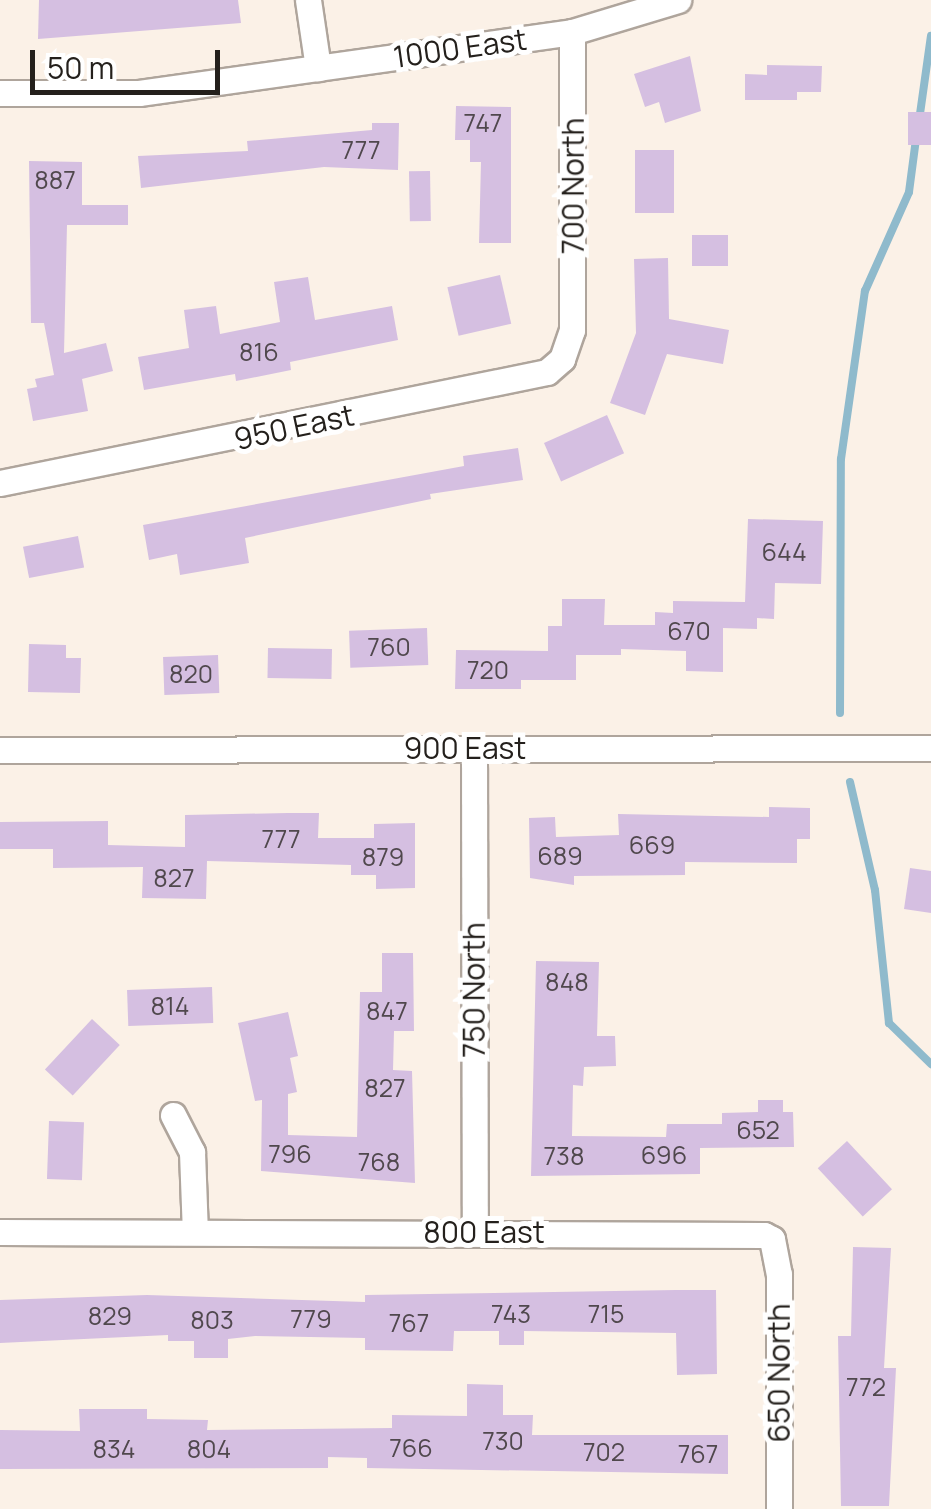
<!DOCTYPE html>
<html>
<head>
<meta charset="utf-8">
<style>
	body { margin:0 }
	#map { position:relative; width:931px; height:1509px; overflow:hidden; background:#fbf1e7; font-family:Manrope,sans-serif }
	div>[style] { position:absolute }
	.stream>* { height:8px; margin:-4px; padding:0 4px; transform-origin:4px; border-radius:4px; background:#8fbacc }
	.building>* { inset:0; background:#d5bfe1; transform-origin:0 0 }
	.roads { filter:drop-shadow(2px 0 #afa59c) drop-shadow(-2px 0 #afa59c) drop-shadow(0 2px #afa59c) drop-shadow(0 -2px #afa59c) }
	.minor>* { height:25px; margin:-12.5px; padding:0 12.5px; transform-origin:12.5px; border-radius:12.5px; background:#fff }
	span { translate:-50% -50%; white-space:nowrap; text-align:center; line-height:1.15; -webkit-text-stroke:10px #fff; paint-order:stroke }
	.number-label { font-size:25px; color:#50484d }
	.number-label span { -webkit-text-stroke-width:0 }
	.street-label { font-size:30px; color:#24201c }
	.scale { position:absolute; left:30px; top:50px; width:190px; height:45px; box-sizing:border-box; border:5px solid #24201c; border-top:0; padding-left:12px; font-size:30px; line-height:35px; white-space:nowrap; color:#24201c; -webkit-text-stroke:8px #fff; paint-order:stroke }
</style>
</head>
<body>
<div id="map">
	<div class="stream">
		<div style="left:919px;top:121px;width:86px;rotate:-82deg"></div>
		<div style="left:840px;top:713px;width:254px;rotate:-89.8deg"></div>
		<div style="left:841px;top:459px;width:170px;rotate:-81.9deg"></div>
		<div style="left:865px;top:291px;width:108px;rotate:-66deg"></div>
		<div style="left:909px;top:192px;width:53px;rotate:-82.5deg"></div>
		<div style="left:850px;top:782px;width:111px;rotate:77deg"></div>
		<div style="left:875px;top:890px;width:134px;rotate:84deg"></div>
		<div style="left:889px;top:1023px;width:59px;rotate:44.3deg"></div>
	</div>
	<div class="building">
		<div style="clip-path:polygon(39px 0,238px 0,241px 23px,38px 39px)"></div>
		<div style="clip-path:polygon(690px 56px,701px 111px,665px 123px,659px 102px,645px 107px,634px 74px)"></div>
		<div style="clip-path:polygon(767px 65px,822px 66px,821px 92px,797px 92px,797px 100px,745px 100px,745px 74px,767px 75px)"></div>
		<div style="clip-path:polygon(456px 106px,511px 107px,511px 243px,479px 243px,481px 162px,470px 162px,470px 140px,455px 140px)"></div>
		<div style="left:908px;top:112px;width:23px;height:33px"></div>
		<div style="clip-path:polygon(372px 123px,399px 123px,398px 170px,324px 167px,141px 188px,138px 156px,248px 151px,247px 141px,372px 130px)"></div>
		<div style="left:635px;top:150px;width:39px;height:63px"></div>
		<div style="clip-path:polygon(29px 161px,82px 162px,82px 205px,128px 205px,128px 225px,67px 225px,64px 353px,106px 343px,113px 371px,82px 379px,88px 411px,33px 421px,27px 389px,37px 387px,35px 379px,54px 375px,44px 323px,31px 323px)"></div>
		<div style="left:430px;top:171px;width:50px;height:21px;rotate:89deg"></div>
		<div style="left:692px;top:235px;width:36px;height:31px"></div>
		<div style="clip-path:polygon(668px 258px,669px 319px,729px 330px,723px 364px,667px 354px,645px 415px,610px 403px,636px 333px,634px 259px)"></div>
		<div style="left:500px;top:275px;width:50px;height:54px;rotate:77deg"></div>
		<div style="clip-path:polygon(308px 277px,315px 320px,392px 306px,398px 340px,290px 362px,291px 370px,236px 381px,235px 374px,144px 390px,138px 357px,189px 348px,184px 310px,216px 306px,220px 334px,280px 322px,274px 282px)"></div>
		<div style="left:607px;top:415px;width:42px;height:69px;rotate:66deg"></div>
		<div style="clip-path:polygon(518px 448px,523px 480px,430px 494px,431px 499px,245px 538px,249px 563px,180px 575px,177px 554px,149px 560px,143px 525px,464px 466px,463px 456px)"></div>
		<div style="clip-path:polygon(748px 519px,823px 521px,821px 584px,775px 583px,774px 619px,757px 618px,757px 629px,723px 628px,723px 672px,686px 671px,686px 651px,621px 649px,621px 655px,576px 655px,576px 680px,521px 680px,521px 689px,455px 689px,456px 650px,548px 651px,548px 626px,562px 626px,562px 599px,605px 599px,604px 625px,655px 625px,655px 612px,673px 613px,673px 601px,745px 602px)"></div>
		<div style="left:78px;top:536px;width:32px;height:56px;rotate:79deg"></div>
		<div style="left:427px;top:628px;width:37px;height:78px;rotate:88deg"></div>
		<div style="clip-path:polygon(29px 644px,66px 645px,66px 658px,81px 658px,80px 693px,28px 692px)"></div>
		<div style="left:268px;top:648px;width:64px;height:30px;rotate:1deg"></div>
		<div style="left:218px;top:655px;width:38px;height:55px;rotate:88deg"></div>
		<div style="clip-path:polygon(769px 807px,810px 808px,810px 839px,797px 839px,797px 863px,685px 862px,685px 875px,574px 876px,574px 885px,530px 878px,529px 818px,555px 817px,556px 837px,619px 835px,618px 814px,769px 817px)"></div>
		<div style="clip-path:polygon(288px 813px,319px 813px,318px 838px,374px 838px,374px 824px,415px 823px,415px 888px,376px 889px,376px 875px,351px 875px,351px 865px,207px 861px,206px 899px,142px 898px,143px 867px,53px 868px,53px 849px,0 849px,0 822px,108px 821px,108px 845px,185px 847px,185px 815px)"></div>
		<div style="clip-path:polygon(910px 868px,931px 871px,931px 913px,904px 909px)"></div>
		<div style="clip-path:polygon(382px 953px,413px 953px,414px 1031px,394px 1031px,393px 1070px,412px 1071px,415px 1183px,261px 1171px,262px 1100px,255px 1101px,238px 1023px,288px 1012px,298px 1056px,290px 1058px,297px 1092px,288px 1094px,288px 1135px,357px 1137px,360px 992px,382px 992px)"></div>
		<div style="clip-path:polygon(536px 961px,599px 962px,597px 1036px,615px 1036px,616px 1066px,584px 1067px,583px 1086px,573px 1085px,572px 1136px,666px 1137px,667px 1124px,722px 1124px,722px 1113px,758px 1112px,758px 1100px,783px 1100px,783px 1112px,793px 1112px,794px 1147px,700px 1148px,700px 1174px,531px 1176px)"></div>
		<div style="left:212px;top:987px;width:36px;height:85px;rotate:88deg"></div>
		<div style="left:92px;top:1019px;width:38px;height:69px;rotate:43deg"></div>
		<div style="left:49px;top:1121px;width:35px;height:58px;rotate:2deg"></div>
		<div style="left:847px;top:1141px;width:66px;height:40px;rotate:47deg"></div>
		<div style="clip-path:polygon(853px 1247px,891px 1248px,884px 1368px,896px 1368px,889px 1506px,841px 1506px,838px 1336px,851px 1336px)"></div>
		<div style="clip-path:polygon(676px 1290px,716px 1290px,717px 1374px,677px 1375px,676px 1333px,524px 1331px,524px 1345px,499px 1345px,499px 1331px,454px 1331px,453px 1351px,365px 1350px,365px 1338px,255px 1336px,228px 1339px,228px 1358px,194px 1358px,194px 1341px,168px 1341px,168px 1335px,0 1343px,0 1300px,147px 1295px,365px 1302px,365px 1295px)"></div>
		<div style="clip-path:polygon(467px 1384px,503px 1385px,503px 1415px,533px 1415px,532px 1435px,728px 1435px,728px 1474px,367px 1468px,367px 1458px,328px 1457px,328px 1468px,0 1469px,0 1430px,80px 1431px,79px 1409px,147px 1409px,147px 1419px,208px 1420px,207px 1430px,392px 1428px,392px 1415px,467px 1416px)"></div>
	</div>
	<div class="roads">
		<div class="minor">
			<div style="left:308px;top:0;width:69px;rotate:81.6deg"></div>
			<div style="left:0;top:93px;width:139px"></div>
			<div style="left:139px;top:93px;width:437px;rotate:-8deg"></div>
			<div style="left:572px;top:32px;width:111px;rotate:-16.8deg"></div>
			<div style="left:0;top:483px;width:558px;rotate:-11.47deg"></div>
			<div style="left:547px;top:372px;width:20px;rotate:-41deg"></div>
			<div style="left:562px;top:359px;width:31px;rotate:-71deg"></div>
			<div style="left:572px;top:330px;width:298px;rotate:-90deg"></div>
			<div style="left:474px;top:748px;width:484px;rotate:89.9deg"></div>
			<div style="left:0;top:750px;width:931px;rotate:-0.12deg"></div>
			<div style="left:173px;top:1115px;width:42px;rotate:62.8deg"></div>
			<div style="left:192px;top:1152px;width:80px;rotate:87.9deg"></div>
			<div style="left:0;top:1232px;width:764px;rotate:0.22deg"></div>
			<div style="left:764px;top:1235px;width:9px;rotate:27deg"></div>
			<div style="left:772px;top:1239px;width:36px;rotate:79deg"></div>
			<div style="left:779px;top:1274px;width:235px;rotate:90deg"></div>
		</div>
	</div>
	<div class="number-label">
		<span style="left:483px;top:123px">747</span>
		<span style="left:361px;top:150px">777</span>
		<span style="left:55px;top:180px">887</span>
		<span style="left:259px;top:352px">816</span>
		<span style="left:784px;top:552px">644</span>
		<span style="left:689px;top:631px">670</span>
		<span style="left:389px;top:647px">760</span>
		<span style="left:488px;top:670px">720</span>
		<span style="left:191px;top:674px">820</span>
		<span style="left:281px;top:839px">777</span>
		<span style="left:652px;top:845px">669</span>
		<span style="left:560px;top:856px">689</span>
		<span style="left:383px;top:857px">879</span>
		<span style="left:174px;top:878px">827</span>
		<span style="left:567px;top:982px">848</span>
		<span style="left:170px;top:1006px">814</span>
		<span style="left:387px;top:1011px">847</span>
		<span style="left:385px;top:1088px">827</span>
		<span style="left:758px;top:1130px">652</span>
		<span style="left:290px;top:1154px">796</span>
		<span style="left:664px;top:1155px">696</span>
		<span style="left:564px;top:1156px">738</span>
		<span style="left:379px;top:1162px">768</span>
		<span style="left:511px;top:1314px">743</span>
		<span style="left:606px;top:1314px">715</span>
		<span style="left:110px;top:1316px">829</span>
		<span style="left:311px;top:1319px">779</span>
		<span style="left:212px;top:1320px">803</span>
		<span style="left:409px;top:1323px">767</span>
		<span style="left:866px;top:1387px">772</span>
		<span style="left:503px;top:1441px">730</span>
		<span style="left:411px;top:1448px">766</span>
		<span style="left:114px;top:1449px">834</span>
		<span style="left:209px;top:1449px">804</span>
		<span style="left:604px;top:1452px">702</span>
		<span style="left:698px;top:1454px">767</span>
	</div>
	<div class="street-label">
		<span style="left:460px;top:48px;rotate:-8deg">1000 East</span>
		<span style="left:573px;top:186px;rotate:-90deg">700 North</span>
		<span style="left:294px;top:427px;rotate:-12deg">950 East</span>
		<span style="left:465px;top:748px">900 East</span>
		<span style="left:474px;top:990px;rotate:-90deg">750 North</span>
		<span style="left:484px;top:1232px">800 East</span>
		<span style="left:779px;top:1373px;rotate:-90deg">650 North</span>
	</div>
	<div class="scale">50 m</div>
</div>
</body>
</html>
